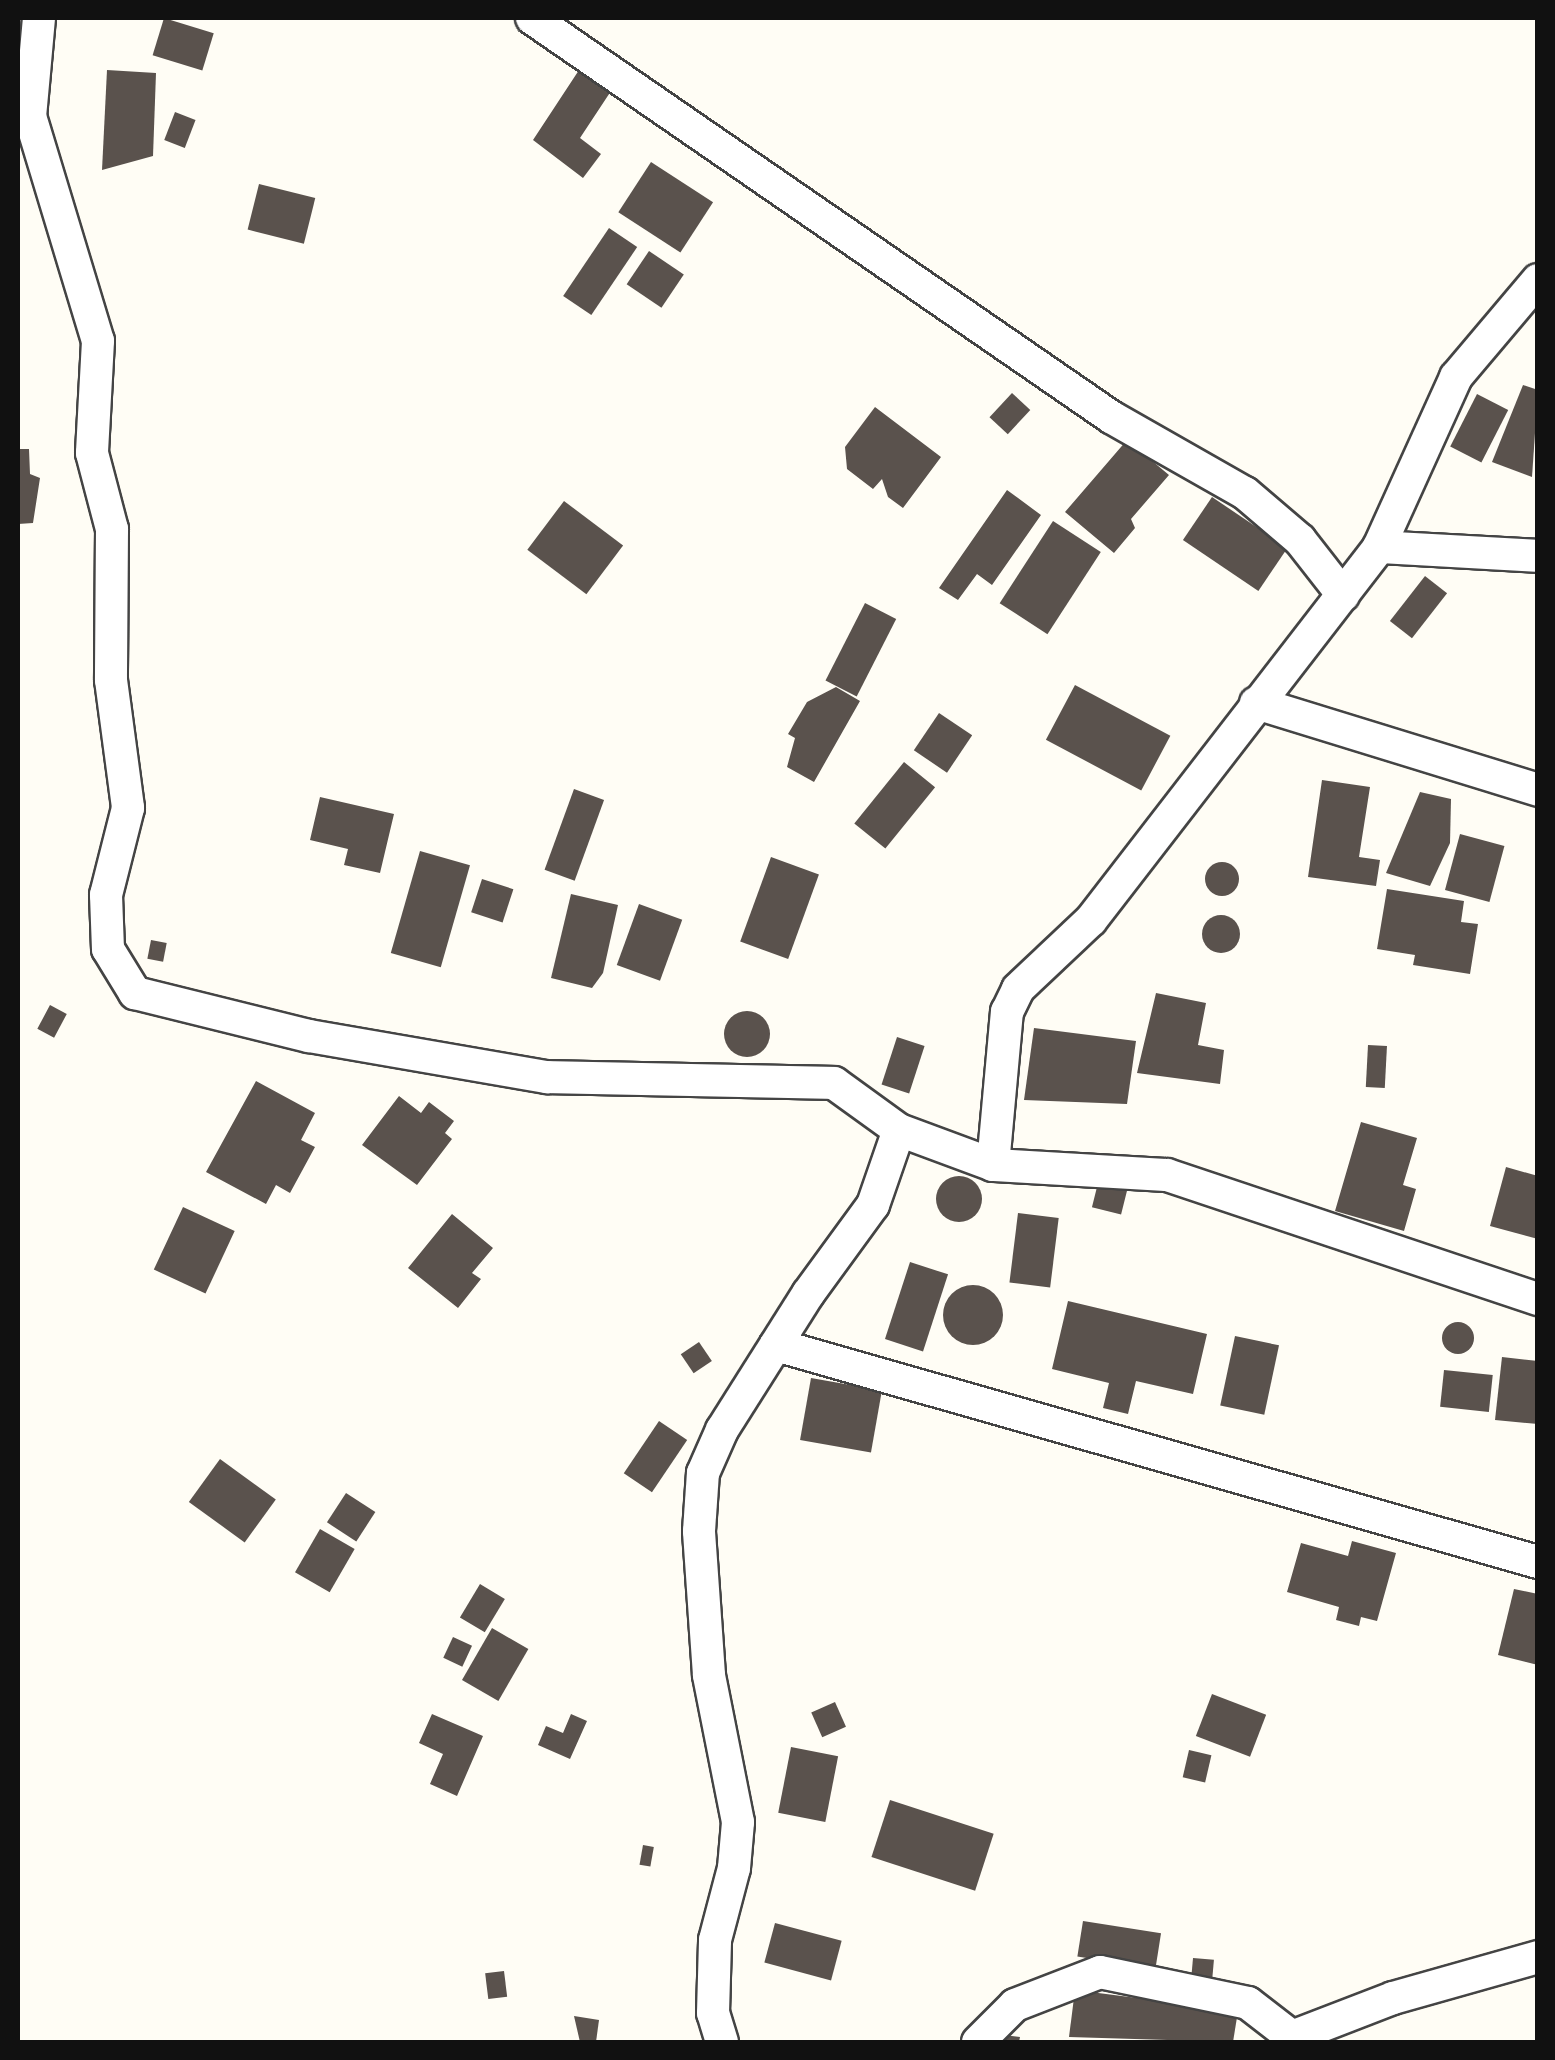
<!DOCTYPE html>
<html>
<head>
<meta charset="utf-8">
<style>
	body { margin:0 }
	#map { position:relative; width:1555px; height:2060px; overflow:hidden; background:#fffdf5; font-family:Bitter,serif }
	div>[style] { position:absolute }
	.building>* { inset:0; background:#5a524d; transform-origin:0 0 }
	.round { border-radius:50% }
	.roads { filter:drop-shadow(2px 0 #444) drop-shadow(-2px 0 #444) drop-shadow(0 2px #444) drop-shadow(0 -2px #444) }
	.minor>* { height:32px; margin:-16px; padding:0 16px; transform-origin:16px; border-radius:16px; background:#fff }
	span { translate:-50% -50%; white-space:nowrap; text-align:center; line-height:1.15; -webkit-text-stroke:10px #fff; paint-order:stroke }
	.frame { position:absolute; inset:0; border:20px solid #111; pointer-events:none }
</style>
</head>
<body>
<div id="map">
	<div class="building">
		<div style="left:164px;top:18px;width:52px;height:39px;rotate:17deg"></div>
		<div style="clip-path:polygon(581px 67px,613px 88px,580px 138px,601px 154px,583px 178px,533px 140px)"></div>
		<div style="clip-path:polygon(107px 70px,156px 73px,153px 156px,102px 170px)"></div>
		<div style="left:175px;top:112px;width:22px;height:30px;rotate:21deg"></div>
		<div style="left:651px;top:162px;width:74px;height:60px;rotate:33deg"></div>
		<div style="left:259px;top:184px;width:58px;height:47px;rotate:14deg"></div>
		<div style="left:609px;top:228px;width:34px;height:82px;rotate:34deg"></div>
		<div style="left:649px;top:251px;width:42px;height:40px;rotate:34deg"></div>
		<div style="clip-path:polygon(1523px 385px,1538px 390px,1532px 477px,1492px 462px)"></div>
		<div style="left:1012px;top:393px;width:25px;height:33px;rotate:43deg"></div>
		<div style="left:1477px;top:394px;width:35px;height:59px;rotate:27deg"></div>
		<div style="clip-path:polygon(875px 407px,941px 457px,903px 508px,888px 497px,882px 479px,873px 489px,847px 469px,845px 447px)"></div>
		<div style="clip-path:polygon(1127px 440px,1169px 475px,1131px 519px,1135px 528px,1114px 553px,1065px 512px)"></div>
		<div style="clip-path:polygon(18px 449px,29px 449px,30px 474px,40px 478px,33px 523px,18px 524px)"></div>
		<div style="clip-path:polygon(1007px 490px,1041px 515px,992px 585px,977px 574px,958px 600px,939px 588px)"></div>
		<div style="left:1212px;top:497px;width:91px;height:52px;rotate:34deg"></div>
		<div style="left:564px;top:501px;width:74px;height:61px;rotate:37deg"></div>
		<div style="left:1053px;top:521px;width:57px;height:98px;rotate:33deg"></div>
		<div style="left:1425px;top:576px;width:28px;height:57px;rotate:38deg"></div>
		<div style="left:865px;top:603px;width:35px;height:87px;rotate:27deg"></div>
		<div style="left:1075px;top:685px;width:108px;height:62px;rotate:28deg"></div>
		<div style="clip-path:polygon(836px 687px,860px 701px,814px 782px,787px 767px,795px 738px,788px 734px,807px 702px)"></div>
		<div style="left:939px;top:713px;width:40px;height:45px;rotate:34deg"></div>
		<div style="left:904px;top:762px;width:40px;height:79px;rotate:39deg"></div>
		<div style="clip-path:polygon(1322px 780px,1370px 787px,1359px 857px,1380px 860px,1376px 886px,1308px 877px)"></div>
		<div style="left:574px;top:789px;width:32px;height:86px;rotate:20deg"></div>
		<div style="clip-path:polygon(1420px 792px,1451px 799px,1450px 843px,1430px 886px,1386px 873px)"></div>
		<div style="clip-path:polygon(320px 797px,394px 814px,380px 873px,344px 865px,348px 849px,310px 840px)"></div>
		<div style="left:1460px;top:834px;width:46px;height:58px;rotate:15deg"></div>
		<div style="left:420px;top:851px;width:52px;height:106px;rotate:16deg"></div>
		<div style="left:771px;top:857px;width:51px;height:90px;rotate:20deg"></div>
		<div class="round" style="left:1205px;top:862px;width:34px;height:34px"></div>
		<div style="left:482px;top:879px;width:33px;height:35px;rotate:18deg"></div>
		<div style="clip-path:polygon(1387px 889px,1464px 901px,1461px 922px,1478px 924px,1470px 974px,1413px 965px,1415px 955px,1377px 949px)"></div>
		<div style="clip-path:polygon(571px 894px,618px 905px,603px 973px,592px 988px,551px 978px)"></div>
		<div style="left:639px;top:904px;width:46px;height:65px;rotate:20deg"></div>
		<div class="round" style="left:1202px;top:915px;width:38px;height:38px"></div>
		<div style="left:151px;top:940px;width:16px;height:19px;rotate:11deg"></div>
		<div style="clip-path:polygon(1156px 993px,1206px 1003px,1198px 1045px,1224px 1050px,1220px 1084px,1137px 1073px)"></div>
		<div style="left:50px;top:1005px;width:19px;height:27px;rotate:28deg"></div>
		<div class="round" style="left:724px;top:1011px;width:46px;height:46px"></div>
		<div style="clip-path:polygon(1034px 1028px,1136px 1041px,1127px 1104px,1024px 1100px)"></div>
		<div style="left:897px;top:1037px;width:29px;height:50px;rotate:18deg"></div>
		<div style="left:1368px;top:1045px;width:19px;height:42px;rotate:3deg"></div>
		<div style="clip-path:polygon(256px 1081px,315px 1113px,301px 1140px,315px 1147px,290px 1193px,276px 1185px,266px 1204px,206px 1172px)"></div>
		<div style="clip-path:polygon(399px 1096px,421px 1113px,429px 1102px,454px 1121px,445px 1133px,452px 1139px,417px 1185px,362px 1145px)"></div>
		<div style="clip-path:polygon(1361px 1122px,1417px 1138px,1403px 1185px,1416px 1189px,1404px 1231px,1335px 1211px)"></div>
		<div style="clip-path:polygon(1506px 1167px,1538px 1176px,1538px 1239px,1490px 1226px)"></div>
		<div class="round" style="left:936px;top:1176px;width:46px;height:46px"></div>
		<div style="left:1098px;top:1183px;width:30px;height:25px;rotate:14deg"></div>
		<div style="left:183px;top:1207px;width:57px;height:69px;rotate:25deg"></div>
		<div style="left:1018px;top:1213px;width:41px;height:70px;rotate:7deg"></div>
		<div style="clip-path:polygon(452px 1214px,493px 1248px,472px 1273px,481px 1279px,458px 1308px,408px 1268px)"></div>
		<div style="left:910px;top:1262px;width:40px;height:81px;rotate:18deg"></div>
		<div class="round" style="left:943px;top:1285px;width:60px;height:60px"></div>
		<div style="clip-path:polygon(1068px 1301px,1207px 1334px,1193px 1394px,1136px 1381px,1128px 1414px,1103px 1408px,1109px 1383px,1052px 1369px)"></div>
		<div class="round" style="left:1442px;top:1322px;width:32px;height:32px"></div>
		<div style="left:1235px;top:1336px;width:45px;height:71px;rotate:12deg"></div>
		<div style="left:699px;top:1342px;width:23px;height:22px;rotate:56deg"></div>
		<div style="clip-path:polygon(1502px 1357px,1538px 1361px,1538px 1424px,1495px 1420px)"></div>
		<div style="left:1444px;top:1370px;width:49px;height:37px;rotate:6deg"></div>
		<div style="left:811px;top:1378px;width:72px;height:63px;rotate:10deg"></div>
		<div style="left:659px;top:1421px;width:34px;height:63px;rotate:34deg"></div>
		<div style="left:220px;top:1459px;width:69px;height:53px;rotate:36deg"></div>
		<div style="left:346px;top:1493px;width:35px;height:35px;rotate:33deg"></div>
		<div style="left:320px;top:1529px;width:40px;height:50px;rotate:30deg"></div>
		<div style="clip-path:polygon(1352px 1541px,1396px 1553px,1377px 1621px,1361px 1617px,1359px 1626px,1336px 1620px,1339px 1607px,1287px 1592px,1301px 1543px,1348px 1556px)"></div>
		<div style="left:480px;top:1584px;width:29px;height:39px;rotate:31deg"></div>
		<div style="clip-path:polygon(1514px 1589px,1538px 1594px,1538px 1665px,1498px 1655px)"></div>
		<div style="left:492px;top:1628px;width:42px;height:60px;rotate:30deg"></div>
		<div style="left:453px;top:1637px;width:21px;height:23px;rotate:25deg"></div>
		<div style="left:1212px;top:1694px;width:58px;height:45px;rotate:21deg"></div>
		<div style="left:835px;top:1702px;width:27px;height:26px;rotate:66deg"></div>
		<div style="clip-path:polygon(432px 1714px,483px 1736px,457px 1796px,430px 1784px,443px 1754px,419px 1743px)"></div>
		<div style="clip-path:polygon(571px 1714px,587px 1721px,570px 1759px,538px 1745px,546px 1726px,563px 1733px)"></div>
		<div style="left:791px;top:1747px;width:48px;height:67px;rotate:11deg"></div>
		<div style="left:1189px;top:1750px;width:23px;height:28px;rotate:13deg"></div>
		<div style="left:890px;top:1800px;width:109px;height:60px;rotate:18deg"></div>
		<div style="left:643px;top:1845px;width:11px;height:20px;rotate:10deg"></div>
		<div style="left:1083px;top:1921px;width:79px;height:36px;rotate:9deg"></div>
		<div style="left:775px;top:1923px;width:69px;height:41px;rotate:15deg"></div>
		<div style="left:1193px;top:1958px;width:21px;height:19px;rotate:5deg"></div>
		<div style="left:504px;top:1971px;width:26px;height:19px;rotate:83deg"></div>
		<div style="clip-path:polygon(1075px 1990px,1238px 2011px,1233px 2042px,1069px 2037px)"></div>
		<div style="clip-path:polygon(574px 2016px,599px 2020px,596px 2042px,580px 2042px)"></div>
		<div style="clip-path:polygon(987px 2033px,1020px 2037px,1019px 2042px,986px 2042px)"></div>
	</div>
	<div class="roads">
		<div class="minor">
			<div style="left:39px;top:18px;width:98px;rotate:95.2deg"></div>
			<div style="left:30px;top:116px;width:235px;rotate:73.2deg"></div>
			<div style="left:98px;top:341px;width:112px;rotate:93.1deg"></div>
			<div style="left:92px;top:453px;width:79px;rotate:75.3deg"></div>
			<div style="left:112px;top:529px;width:151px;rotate:90.4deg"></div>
			<div style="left:111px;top:680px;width:129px;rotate:82.4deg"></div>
			<div style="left:128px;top:808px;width:90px;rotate:104.2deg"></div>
			<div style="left:106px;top:895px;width:54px;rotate:87.9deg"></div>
			<div style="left:108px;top:949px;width:52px;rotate:58.5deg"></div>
			<div style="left:135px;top:993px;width:179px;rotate:13.9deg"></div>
			<div style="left:309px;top:1036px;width:242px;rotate:9.8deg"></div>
			<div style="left:547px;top:1077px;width:287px;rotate:1.2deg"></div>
			<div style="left:834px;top:1083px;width:80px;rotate:35.9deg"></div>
			<div style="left:899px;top:1130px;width:100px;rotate:20.4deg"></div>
			<div style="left:993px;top:1165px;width:174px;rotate:3.3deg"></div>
			<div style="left:1167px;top:1175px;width:391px;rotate:18.5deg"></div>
			<div style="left:532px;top:18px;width:703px;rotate:34.57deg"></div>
			<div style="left:1111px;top:417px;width:154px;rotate:29.6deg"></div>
			<div style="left:1245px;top:493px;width:72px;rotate:40.5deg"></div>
			<div style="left:1300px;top:540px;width:70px;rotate:52deg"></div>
			<div style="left:1379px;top:547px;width:159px;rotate:3.2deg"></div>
			<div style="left:1256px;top:703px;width:295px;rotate:17.1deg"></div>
			<div style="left:993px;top:1165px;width:154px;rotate:-84.8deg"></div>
			<div style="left:1007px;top:1012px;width:25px;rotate:-64deg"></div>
			<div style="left:1018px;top:989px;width:100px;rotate:-43.4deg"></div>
			<div style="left:1091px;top:920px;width:471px;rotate:-52.3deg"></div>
			<div style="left:1379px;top:547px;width:187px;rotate:-65.6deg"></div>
			<div style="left:1456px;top:377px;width:127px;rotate:-49.8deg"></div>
			<div style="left:776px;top:1345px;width:792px;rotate:15.9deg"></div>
			<div style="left:722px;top:2042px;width:30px;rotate:-107deg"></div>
			<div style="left:713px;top:2013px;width:73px;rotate:-88.4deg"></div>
			<div style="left:715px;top:1940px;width:74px;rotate:-75.2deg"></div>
			<div style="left:734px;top:1868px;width:46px;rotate:-85deg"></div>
			<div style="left:738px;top:1822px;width:150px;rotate:-101.2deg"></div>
			<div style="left:709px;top:1675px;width:144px;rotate:-94deg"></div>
			<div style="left:699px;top:1531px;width:58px;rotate:-86.1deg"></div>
			<div style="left:703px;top:1473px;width:47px;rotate:-66.2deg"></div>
			<div style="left:722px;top:1430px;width:161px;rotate:-57.7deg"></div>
			<div style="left:808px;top:1294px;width:110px;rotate:-53.9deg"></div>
			<div style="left:873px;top:1205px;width:79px;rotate:-70.9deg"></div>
			<div style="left:978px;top:2042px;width:52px;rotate:-45deg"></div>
			<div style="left:1015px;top:2005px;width:91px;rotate:-21.2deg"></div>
			<div style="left:1100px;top:1972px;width:151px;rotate:11.8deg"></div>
			<div style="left:1248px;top:2003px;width:56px;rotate:37.7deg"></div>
			<div style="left:1292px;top:2037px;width:108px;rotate:-21.1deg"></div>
			<div style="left:1393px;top:1998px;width:151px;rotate:-15.8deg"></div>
		</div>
	</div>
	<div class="frame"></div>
</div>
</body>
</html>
